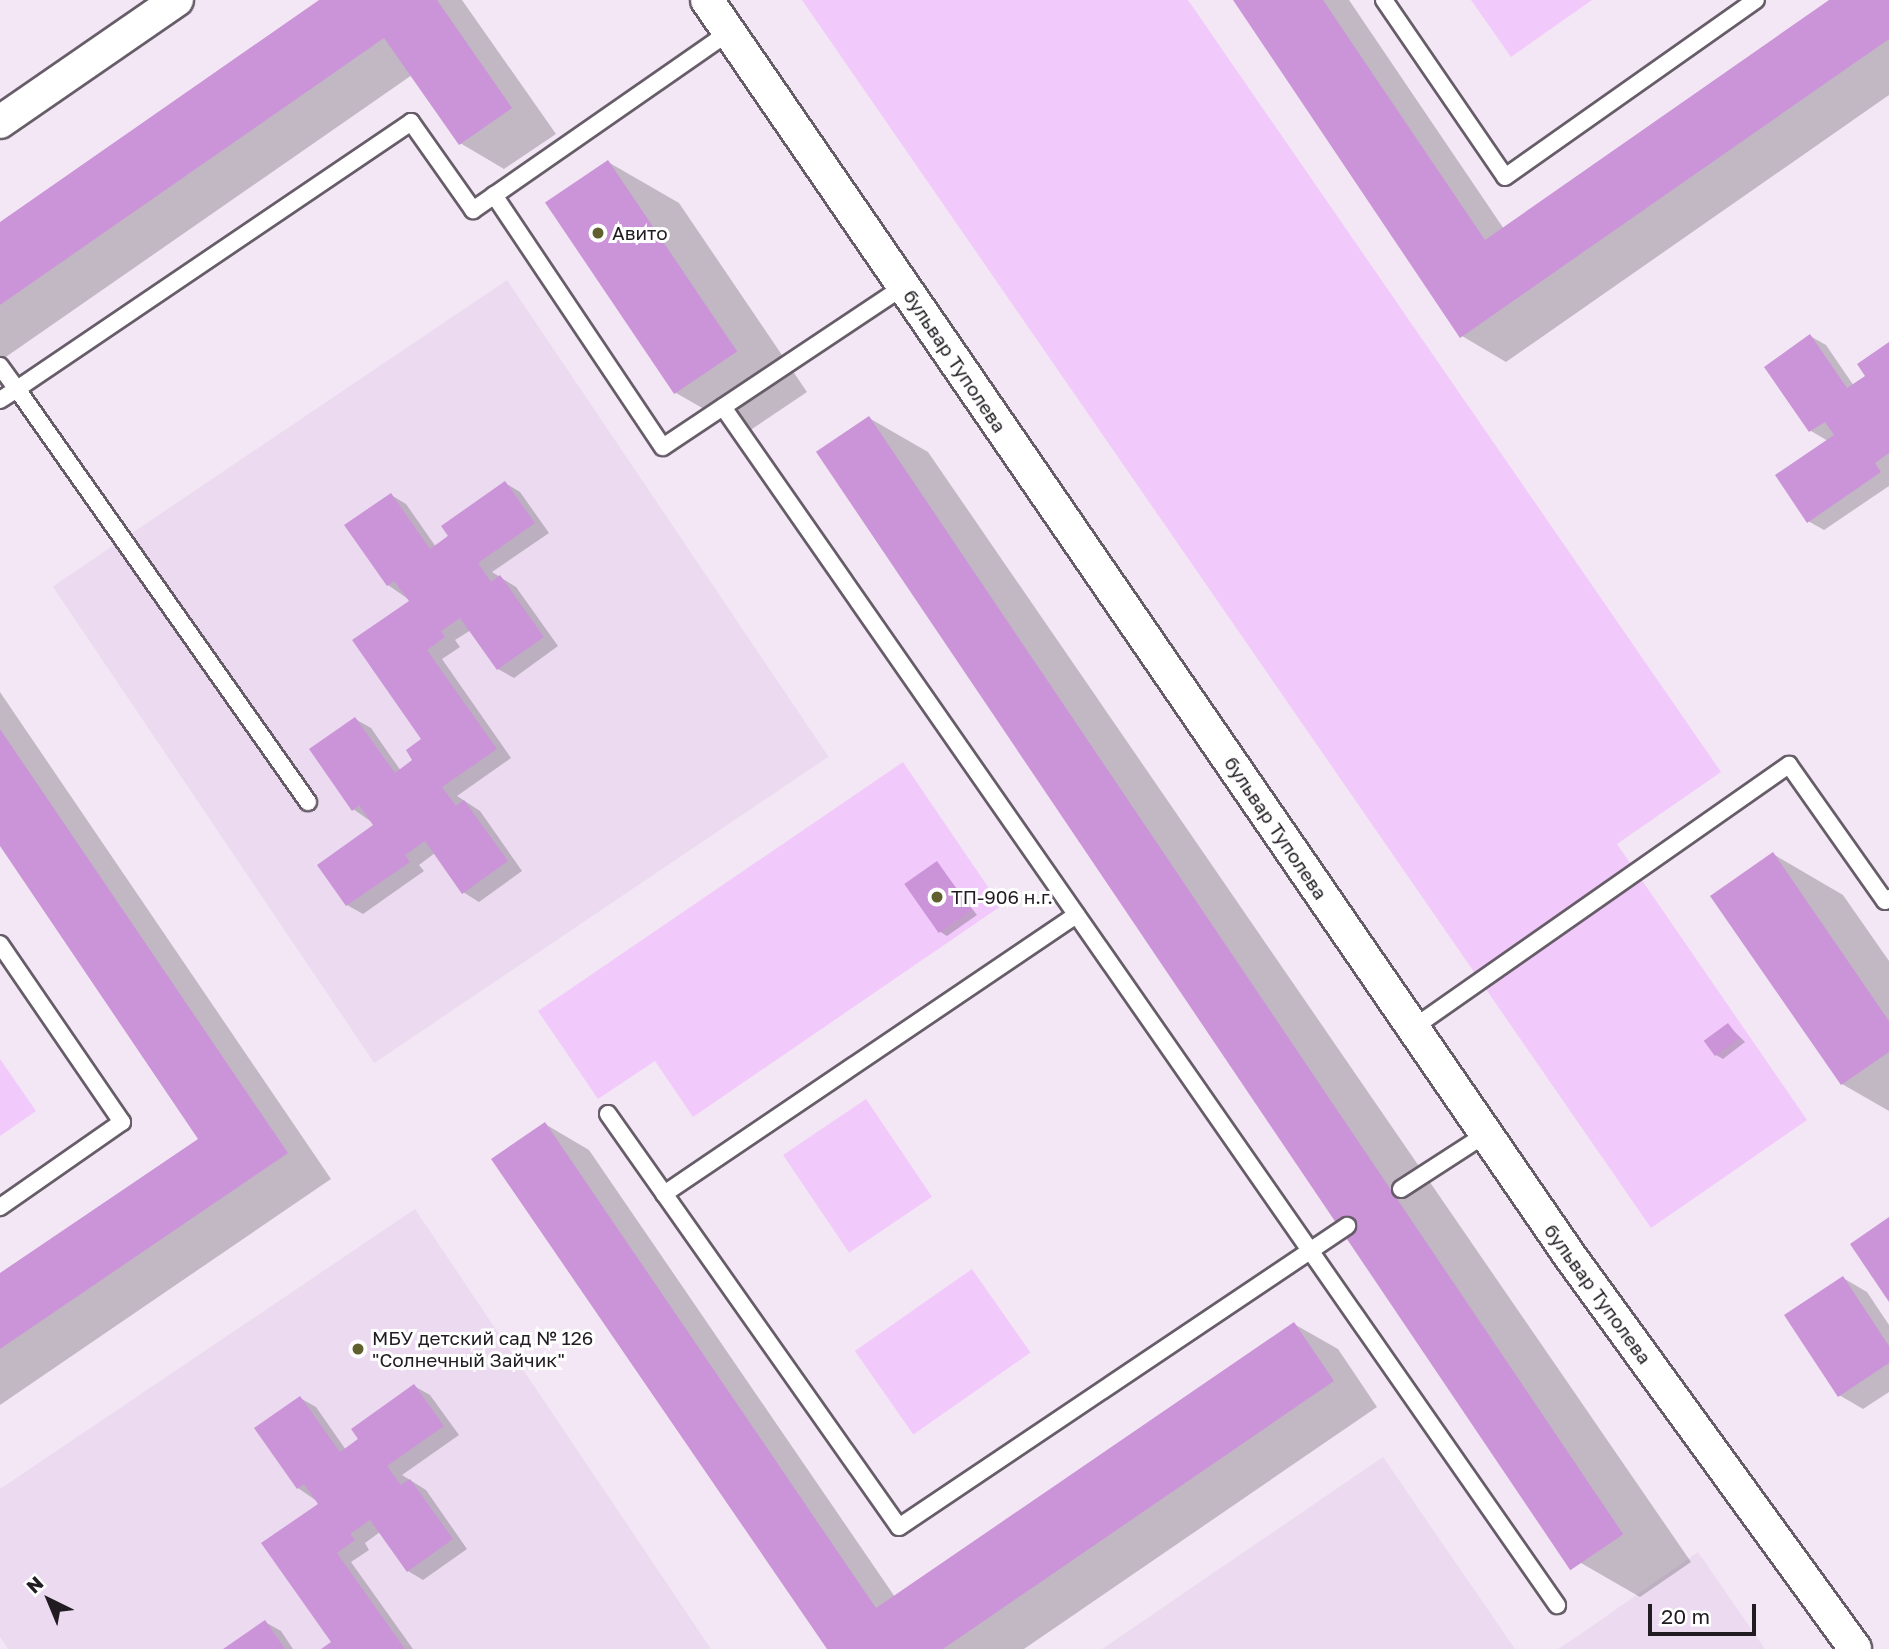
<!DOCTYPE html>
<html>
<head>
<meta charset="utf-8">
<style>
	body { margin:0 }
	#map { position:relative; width:1889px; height:1649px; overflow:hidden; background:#f3e7f5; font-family:"Golos Text",sans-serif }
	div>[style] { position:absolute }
	.built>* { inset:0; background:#ecdbf0; transform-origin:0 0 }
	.green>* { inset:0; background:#f2c9fb; transform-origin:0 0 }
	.shadow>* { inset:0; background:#0003 }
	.building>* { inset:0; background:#cc94d8; transform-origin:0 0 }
	.roads { filter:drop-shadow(2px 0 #675d69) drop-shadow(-2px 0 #675d69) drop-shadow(0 2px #675d69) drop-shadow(0 -2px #675d69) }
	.service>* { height:16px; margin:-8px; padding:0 8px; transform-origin:8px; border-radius:8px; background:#fff }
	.minor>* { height:32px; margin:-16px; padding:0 16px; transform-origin:16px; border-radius:16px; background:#fff }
	.dots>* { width:19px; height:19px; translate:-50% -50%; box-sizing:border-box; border:4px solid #fff; border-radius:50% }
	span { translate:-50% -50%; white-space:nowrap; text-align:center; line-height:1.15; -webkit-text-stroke:6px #fff; paint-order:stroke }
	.poi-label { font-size:19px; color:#201c21 }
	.left { translate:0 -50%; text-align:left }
	.street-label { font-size:19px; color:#201c21 }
	.north { position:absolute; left:14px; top:1565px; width:70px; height:70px; -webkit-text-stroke:5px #fff; paint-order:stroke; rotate:317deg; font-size:19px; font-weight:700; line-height:28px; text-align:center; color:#201c21 }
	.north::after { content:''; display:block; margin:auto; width:24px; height:32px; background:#201c21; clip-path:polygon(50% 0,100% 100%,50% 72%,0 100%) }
	.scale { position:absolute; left:1648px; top:1604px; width:108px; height:32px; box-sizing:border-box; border:4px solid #201c21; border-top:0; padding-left:9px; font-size:21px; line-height:24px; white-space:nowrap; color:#201c21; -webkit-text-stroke:5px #fff; paint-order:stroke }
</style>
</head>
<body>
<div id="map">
	<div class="built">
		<div style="left:507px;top:280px;width:575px;height:548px;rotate:56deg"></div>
		<div style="clip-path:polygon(415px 1209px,711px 1649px,8px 1649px,0 1637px,0 1489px)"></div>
		<div style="clip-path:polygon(1383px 1457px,1515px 1649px,1102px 1649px)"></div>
		<div style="clip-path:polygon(1698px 1552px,1765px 1649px,1558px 1649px,1582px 1633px)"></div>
	</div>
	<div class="green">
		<div style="clip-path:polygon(802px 0,1188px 0,1721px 772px,1617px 844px,1807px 1120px,1651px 1228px)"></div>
		<div style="clip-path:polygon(1471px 0,1592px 0,1511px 57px)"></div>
		<div style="clip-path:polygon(903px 762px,1001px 906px,693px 1117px,655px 1061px,598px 1099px,538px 1011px)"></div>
		<div style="clip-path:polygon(0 1059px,36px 1111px,0 1136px)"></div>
		<div style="left:866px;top:1099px;width:118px;height:100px;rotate:56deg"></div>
		<div style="left:972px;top:1269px;width:102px;height:143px;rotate:55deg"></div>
	</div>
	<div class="shadow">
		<div style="clip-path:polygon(322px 0,462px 0,556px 134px,504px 169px,460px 143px,412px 75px,0 361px,0 224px)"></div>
		<div style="clip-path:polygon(1235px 0,1349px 0,1504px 229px,1832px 0,1889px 0,1889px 95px,1506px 362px,1462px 336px)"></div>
		<div style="clip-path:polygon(608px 162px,679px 203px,807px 392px,746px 433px,676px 393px)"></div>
		<div style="clip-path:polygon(1810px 336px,1826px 345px,1854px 386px,1867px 376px,1889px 344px,1889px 486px,1824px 530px,1808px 521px,1828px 441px,1811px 431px,1766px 367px)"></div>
		<div style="clip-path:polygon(869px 418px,928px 452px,1691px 1562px,1640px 1597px,1581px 1563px,818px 452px)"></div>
		<div style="clip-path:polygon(505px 483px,520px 492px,549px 533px,492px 572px,516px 587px,558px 646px,514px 678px,498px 669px,471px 630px,455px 640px,460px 647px,442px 659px,511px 758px,457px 796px,480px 811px,522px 871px,479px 902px,463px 892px,435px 853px,419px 865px,424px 871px,363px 914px,347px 905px,376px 825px,353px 809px,355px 719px,371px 728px,401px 771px,415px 761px,424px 740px,411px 601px,388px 585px,347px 526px,391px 495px,406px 504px,436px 547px)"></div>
		<div style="clip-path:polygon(0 692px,331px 1179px,0 1405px,0 1275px,201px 1139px,0 843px)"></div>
		<div style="clip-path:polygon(1773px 854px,1843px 895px,1889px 961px,1889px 1111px,1842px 1084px)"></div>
		<div style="clip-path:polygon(937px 863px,977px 915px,947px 936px,939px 931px)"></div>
		<div style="clip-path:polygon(1728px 1025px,1745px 1042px,1723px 1059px,1716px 1055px)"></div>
		<div style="clip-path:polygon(545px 1124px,589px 1150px,895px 1597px,1294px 1324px,1338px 1349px,1377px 1407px,1024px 1649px,829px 1649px)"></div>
		<div style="clip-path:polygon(1843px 1278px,1867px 1292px,1889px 1325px,1889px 1392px,1863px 1409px,1839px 1395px)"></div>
		<div style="clip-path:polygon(414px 1386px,430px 1395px,459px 1435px,402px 1475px,426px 1490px,467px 1549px,423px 1580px,408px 1571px,380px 1532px,365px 1543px,369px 1550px,351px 1562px,413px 1649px,324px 1649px,333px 1643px,321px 1504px,298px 1488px,300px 1398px,316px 1407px,346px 1450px)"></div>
		<div style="clip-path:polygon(265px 1622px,281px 1631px,293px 1649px,226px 1649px)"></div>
	</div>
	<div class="building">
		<div style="clip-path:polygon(319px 0,437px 0,512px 108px,459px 145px,384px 38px,0 305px,0 222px)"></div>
		<div style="clip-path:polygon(1233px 0,1323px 0,1485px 240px,1829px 0,1889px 0,1889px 39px,1460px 338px)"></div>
		<div style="left:608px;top:160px;width:231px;height:76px;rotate:56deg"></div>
		<div style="clip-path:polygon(1810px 334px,1847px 388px,1865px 376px,1857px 364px,1889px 342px,1889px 453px,1875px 463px,1881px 472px,1807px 523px,1775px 475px,1834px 435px,1825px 422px,1809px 432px,1764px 367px)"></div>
		<div style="left:869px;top:416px;width:1349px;height:64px;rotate:56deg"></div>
		<div style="clip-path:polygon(505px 481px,535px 523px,478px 563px,491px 582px,500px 575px,544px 637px,497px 670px,460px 618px,441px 631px,445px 637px,427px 650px,497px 749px,442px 787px,456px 806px,464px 800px,508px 861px,462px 894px,425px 841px,405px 855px,410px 862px,346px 906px,317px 865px,373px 825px,359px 805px,352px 811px,309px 749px,355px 717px,395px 773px,412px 760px,406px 750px,421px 739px,352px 640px,409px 601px,394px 581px,387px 586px,344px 525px,391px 493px,430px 549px,448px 536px,441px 526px)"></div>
		<div style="clip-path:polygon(0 729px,288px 1153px,0 1349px,0 1273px,198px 1139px,0 846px)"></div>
		<div style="clip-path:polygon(1773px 852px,1889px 1021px,1889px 1052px,1841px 1085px,1710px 896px)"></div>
		<div style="left:937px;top:861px;width:60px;height:40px;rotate:55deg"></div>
		<div style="left:1728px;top:1023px;width:19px;height:30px;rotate:54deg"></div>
		<div style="clip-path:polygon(545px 1122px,876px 1608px,1294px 1322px,1334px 1381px,943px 1649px,827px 1649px,491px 1159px)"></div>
		<div style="clip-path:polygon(1889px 1217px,1889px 1302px,1850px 1244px)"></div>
		<div style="clip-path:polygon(1843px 1276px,1889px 1346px,1889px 1363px,1838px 1397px,1784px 1315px)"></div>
		<div style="clip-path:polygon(414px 1384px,444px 1426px,387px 1466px,401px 1485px,410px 1479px,453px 1539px,407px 1572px,370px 1520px,350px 1534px,355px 1540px,337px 1553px,405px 1649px,321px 1649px,331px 1642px,261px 1543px,318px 1504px,304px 1484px,297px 1489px,254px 1428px,300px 1396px,340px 1452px,358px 1439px,351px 1429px)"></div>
		<div style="clip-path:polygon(265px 1620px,285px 1649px,223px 1649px)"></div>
	</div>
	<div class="roads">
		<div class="service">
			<div style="left:1384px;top:0;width:214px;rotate:55.6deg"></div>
			<div style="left:1505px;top:177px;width:307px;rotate:-35.2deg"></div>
			<div style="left:494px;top:195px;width:303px;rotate:56.2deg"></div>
			<div style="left:663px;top:447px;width:290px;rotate:-33.7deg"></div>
			<div style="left:0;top:366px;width:29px;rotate:54deg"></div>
			<div style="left:17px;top:389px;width:20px;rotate:147deg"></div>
			<div style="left:723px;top:407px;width:1460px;rotate:55.16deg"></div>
			<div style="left:308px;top:802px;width:505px;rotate:-125.17deg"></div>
			<div style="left:17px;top:389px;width:476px;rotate:-34.1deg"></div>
			<div style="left:411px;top:122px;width:108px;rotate:54.8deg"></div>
			<div style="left:473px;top:210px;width:312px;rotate:-34.8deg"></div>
			<div style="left:0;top:944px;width:216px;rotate:55.6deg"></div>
			<div style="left:122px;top:1122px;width:149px;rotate:145.1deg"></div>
			<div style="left:1413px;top:1028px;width:459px;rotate:-35deg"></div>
			<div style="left:1789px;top:765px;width:166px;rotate:54.8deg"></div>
			<div style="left:1885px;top:901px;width:5px;rotate:-37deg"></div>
			<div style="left:608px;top:1114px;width:505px;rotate:54.83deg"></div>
			<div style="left:899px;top:1527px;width:540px;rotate:-33.9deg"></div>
			<div style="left:1401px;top:1189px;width:101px;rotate:-32.9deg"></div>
			<div style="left:664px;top:1194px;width:498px;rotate:-34.1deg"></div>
		</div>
		<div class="minor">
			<div style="left:707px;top:0;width:1519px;rotate:55.51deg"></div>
			<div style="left:1567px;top:1252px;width:490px;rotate:54deg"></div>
			<div style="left:0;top:122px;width:215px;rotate:-34.6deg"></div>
		</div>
	</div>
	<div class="dots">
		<div style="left:598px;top:233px;background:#5f602d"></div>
		<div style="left:937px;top:897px;background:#5f602d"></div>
		<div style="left:358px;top:1349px;background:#5f602d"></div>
	</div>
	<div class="poi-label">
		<span class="left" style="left:612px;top:233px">Авито</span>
		<span class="left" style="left:951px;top:897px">ТП-906 н.г.</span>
		<span class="left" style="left:372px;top:1349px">МБУ детский сад № 126<br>"Cолнечный Зайчик"</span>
	</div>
	<div class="street-label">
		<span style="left:955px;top:361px;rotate:56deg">бульвар Туполева</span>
		<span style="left:1276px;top:828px;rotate:56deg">бульвар Туполева</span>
		<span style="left:1598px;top:1294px;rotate:54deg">бульвар Туполева</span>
	</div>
	<div class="north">N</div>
	<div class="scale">20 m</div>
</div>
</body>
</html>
